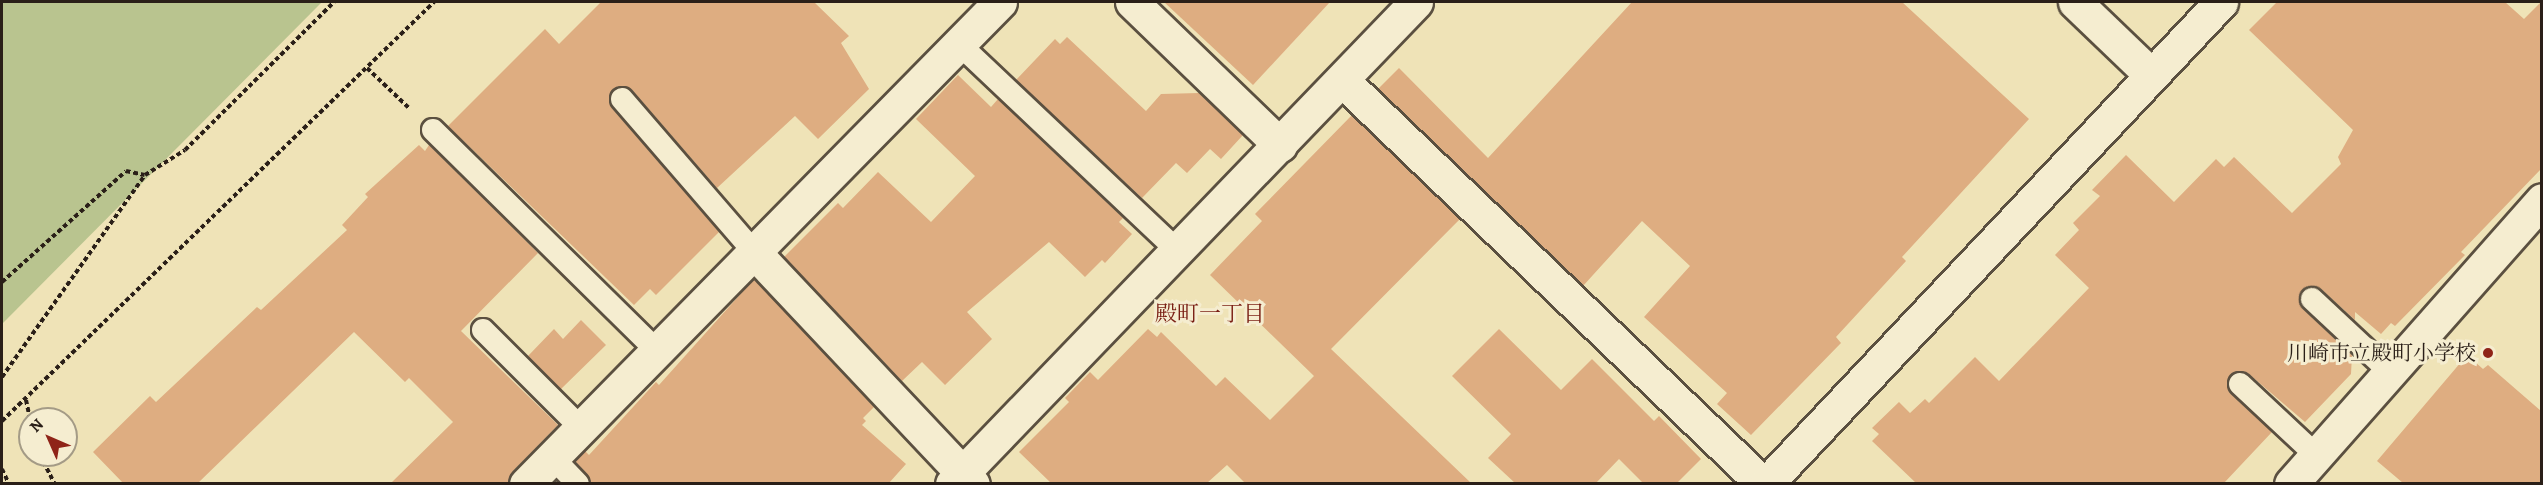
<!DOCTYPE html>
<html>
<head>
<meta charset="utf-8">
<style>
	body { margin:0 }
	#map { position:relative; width:2543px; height:485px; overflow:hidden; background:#efe3b7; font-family:Alegreya,"Noto Serif JP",serif }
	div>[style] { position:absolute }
	.green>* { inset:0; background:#b9c48f }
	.building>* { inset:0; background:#dead81 }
	.path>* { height:4px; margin-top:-2px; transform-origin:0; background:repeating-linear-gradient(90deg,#2a1f18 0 4.5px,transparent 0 7.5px) }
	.roads { filter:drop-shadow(2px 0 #5b5040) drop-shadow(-2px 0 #5b5040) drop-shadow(0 2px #5b5040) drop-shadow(0 -2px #5b5040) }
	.service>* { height:22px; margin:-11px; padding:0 11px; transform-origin:11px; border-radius:11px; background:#f5edd0 }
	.minor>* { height:33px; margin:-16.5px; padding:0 16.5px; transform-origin:16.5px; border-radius:16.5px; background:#f5edd0 }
	.tertiary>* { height:33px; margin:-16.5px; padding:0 16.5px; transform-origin:16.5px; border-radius:16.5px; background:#f5edd0 }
	.dots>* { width:16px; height:16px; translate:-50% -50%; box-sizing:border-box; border:3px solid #f5edd0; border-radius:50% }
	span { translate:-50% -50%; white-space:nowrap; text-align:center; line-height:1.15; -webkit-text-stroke:6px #f5edd0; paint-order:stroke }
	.poi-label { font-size:21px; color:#2a1f18 }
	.right { translate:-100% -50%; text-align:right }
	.neighbourhood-label { font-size:22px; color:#7a1f14 }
	.frame { position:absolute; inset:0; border:3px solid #2a1f18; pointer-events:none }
	.north { position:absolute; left:18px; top:407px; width:60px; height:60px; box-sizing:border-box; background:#f5edd0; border:2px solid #a49b86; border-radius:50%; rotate:315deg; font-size:16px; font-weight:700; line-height:24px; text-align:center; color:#2a1f18 }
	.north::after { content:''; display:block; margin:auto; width:21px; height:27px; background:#8f2418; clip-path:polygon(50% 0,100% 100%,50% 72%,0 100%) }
</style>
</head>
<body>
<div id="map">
	<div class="green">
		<div style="clip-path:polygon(2px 2px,322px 2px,2px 324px)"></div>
	</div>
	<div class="building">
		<div style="clip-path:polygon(601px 2px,814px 2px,849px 36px,841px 43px,869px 89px,818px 139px,795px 116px,717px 188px,632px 90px,620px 86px,613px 89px,609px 101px,612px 108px,719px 232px,656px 295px,650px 289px,634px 305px,448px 126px,545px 29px,559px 44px)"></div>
		<div style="clip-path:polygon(1164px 2px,1330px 2px,1253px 85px)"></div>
		<div style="clip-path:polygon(1632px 2px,1902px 2px,2029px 119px,1902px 257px,1906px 261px,1836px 337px,1841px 343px,1751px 435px,1717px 404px,1727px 393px,1644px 317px,1690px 266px,1642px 221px,1583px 286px,1378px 89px,1399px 68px,1488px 158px)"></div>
		<div style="clip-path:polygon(2277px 2px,2505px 2px,2524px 19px,2541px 2px,2541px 169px,2461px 252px,2465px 255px,2395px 326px,2391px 323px,2381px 334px,2355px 312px,2355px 320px,2321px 289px,2309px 286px,2303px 289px,2299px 297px,2302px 308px,2352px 355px,2351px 374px,2305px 422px,2249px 374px,2242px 371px,2231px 374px,2227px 382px,2230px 393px,2272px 432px,2224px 483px,1916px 483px,1872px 441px,1879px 434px,1872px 428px,1899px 402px,1910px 413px,1925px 399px,1929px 403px,1975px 357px,1999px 381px,2089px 288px,2055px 255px,2079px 230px,2073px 223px,2100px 196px,2092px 190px,2126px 155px,2174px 202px,2216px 159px,2224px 167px,2234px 157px,2292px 213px,2341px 164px,2338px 157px,2353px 130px,2249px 30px)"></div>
		<div style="clip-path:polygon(1067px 37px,1146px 111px,1161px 94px,1199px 93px,1243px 135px,1221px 159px,1210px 149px,1187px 173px,1176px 163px,1142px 198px,1016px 80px,1055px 39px,1060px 44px)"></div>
		<div style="clip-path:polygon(958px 75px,991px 107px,998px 99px,1123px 218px,1119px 222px,1132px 234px,1105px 263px,1102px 260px,1085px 277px,1049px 242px,967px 312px,992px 339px,945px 385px,922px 362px,902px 381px,784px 257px,838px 203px,843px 208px,878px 172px,931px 222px,975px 176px,916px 119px)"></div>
		<div style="clip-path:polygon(1352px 115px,1460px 219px,1331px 349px,1471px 483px,1245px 483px,1227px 465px,1207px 483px,1051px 483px,1019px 452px,1069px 402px,1065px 398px,1090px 372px,1098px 380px,1148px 329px,1157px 337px,1161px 332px,1216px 386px,1225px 377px,1270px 420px,1314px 376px,1210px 275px,1262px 221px,1255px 214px)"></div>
		<div style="clip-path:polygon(419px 145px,425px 151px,429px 145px,538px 253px,461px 331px,558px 425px,513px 471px,508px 483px,391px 483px,453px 422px,409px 378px,405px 382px,354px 332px,198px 483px,123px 483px,93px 452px,150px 396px,156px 402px,257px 307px,261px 310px,347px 230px,342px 225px,368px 197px,365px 194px)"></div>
		<div style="clip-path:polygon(754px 279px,874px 407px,863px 418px,866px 421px,862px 425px,906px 464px,889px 483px,591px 483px,575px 461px,585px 451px,589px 455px,656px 382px,659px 385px)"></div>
		<div style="clip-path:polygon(581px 320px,606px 345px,561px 389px,528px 356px,554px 329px,563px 339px)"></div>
		<div style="clip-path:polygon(1499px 329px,1561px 390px,1592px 359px,1654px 421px,1659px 416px,1701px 459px,1677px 483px,1643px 483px,1619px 459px,1596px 483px,1515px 483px,1488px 458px,1511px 434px,1452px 376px)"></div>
		<div style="clip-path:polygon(2467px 355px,2483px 369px,2488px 365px,2541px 411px,2541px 483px,2403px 483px,2377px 461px)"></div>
	</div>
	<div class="path">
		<div style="left:367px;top:68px;width:59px;rotate:43.6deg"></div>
		<div style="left:2px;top:282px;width:166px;rotate:-41.8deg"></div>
		<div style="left:126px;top:171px;width:19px;rotate:12deg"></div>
		<div style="left:2px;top:377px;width:247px;rotate:-54.7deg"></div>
		<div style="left:145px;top:175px;width:47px;rotate:-32deg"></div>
		<div style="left:185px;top:150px;width:210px;rotate:-44.8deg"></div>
		<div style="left:26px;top:400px;width:19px;rotate:78deg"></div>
		<div style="left:2px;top:421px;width:602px;rotate:-44.12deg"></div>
		<div style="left:40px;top:455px;width:33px;rotate:63deg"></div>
		<div style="left:2px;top:469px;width:17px;rotate:65deg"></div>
	</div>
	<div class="roads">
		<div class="service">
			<div style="left:958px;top:43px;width:299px;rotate:43.4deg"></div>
			<div style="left:622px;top:99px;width:202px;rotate:49.2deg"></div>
			<div style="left:433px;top:130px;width:315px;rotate:44.6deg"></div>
			<div style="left:2312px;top:299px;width:104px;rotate:43.1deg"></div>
			<div style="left:483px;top:330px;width:139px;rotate:45deg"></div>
			<div style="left:2240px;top:384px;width:104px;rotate:43.1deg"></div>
			<div style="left:552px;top:457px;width:37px;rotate:46deg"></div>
		</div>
		<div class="minor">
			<div style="left:1132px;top:2px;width:206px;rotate:44deg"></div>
			<div style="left:2075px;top:2px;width:105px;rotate:43.8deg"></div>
			<div style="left:1342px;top:80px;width:583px;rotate:43.82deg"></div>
			<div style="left:754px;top:252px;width:319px;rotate:46.7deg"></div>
			<div style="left:526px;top:484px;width:676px;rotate:-45.48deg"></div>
			<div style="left:952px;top:484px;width:669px;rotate:-46.09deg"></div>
			<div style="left:2291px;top:484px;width:379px;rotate:-48.5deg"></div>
		</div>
		<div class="tertiary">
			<div style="left:1766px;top:484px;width:663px;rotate:-46.65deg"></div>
		</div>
	</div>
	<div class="dots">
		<div style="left:2488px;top:353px;background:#8f2418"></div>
	</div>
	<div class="poi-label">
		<span class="right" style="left:2476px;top:353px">川崎市立殿町小学校</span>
	</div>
	<div class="neighbourhood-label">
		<span style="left:1210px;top:315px">殿町一丁目</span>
	</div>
	<div class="frame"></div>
	<div class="north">N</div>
</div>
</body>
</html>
